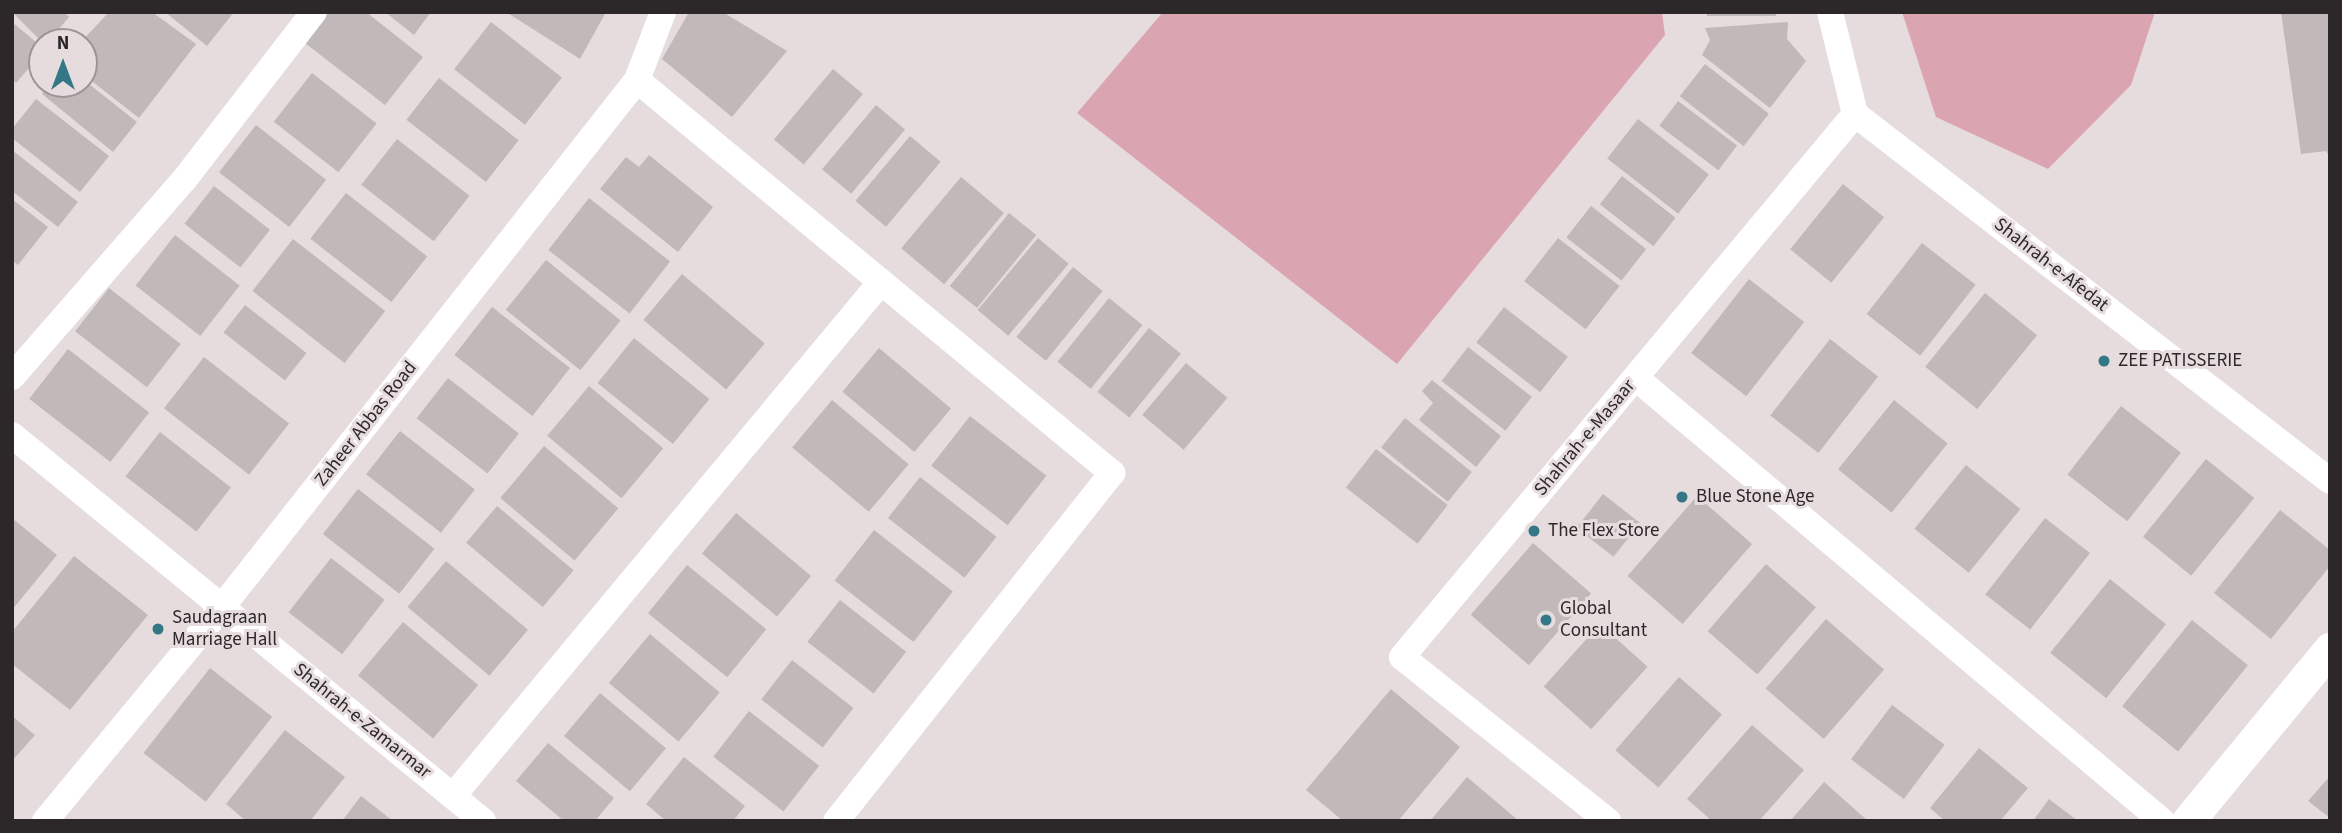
<!DOCTYPE html>
<html>
<head>
<meta charset="utf-8">
<style>
	body { margin:0 }
	#map { position:relative; width:2342px; height:833px; overflow:hidden; background:#e6dcde; font-family:"Source Sans 3",sans-serif }
	div>[style] { position:absolute }
	.green>* { inset:0; background:#dba4b1 }
	.building>* { inset:0; background:#c1b8b9; transform-origin:0 0 }
	.minor>* { height:26px; margin:-13px; padding:0 13px; transform-origin:13px; border-radius:13px; background:#fff }
	.tertiary>* { height:33px; margin:-16.5px; padding:0 16.5px; transform-origin:16.5px; border-radius:16.5px; background:#fff }
	.dots>* { width:19px; height:19px; translate:-50% -50%; box-sizing:border-box; border:4px solid #e6dcde; border-radius:50% }
	span { translate:-50% -50%; white-space:nowrap; text-align:center; line-height:1.15; -webkit-text-stroke:6px #e6dcde; paint-order:stroke }
	.street-label { font-size:19px; color:#2c2829 }
	.poi-label { font-size:19px; color:#2c2829 }
	.left { translate:0 -50%; text-align:left }
	.frame { position:absolute; inset:0; border:14px solid #2c2829; pointer-events:none }
	.north { position:absolute; left:28px; top:28px; width:70px; height:70px; box-sizing:border-box; background:#e6dcde; border:2px solid #9c9496; border-radius:50%; rotate:0deg; font-size:19px; font-weight:700; line-height:28px; text-align:center; color:#2c2829 }
	.north::after { content:''; display:block; margin:auto; width:24px; height:32px; background:#347887; clip-path:polygon(50% 0,100% 100%,50% 72%,0 100%) }
</style>
</head>
<body>
<div id="map">
	<div class="green">
		<div style="clip-path:polygon(1163px 12px,1662px 12px,1665px 35px,1397px 364px,1077px 113px)"></div>
		<div style="clip-path:polygon(1902px 12px,2155px 12px,2131px 85px,2048px 169px,1936px 117px)"></div>
	</div>
	<div class="building">
		<div style="clip-path:polygon(12px 12px,64px 12px,69px 17px,48px 42px,42px 42px)"></div>
		<div style="clip-path:polygon(109px 12px,152px 12px,196px 44px,139px 118px,84px 75px,81px 42px)"></div>
		<div style="clip-path:polygon(165px 12px,234px 12px,207px 46px)"></div>
		<div style="clip-path:polygon(329px 12px,366px 12px,423px 57px,385px 105px,305px 43px)"></div>
		<div style="clip-path:polygon(385px 12px,431px 12px,414px 35px)"></div>
		<div style="clip-path:polygon(506px 12px,606px 12px,580px 59px)"></div>
		<div style="clip-path:polygon(689px 12px,726px 14px,787px 51px,732px 117px,662px 59px)"></div>
		<div style="left:1707px;top:12px;width:69px;height:4px"></div>
		<div style="clip-path:polygon(2281px 12px,2330px 12px,2330px 157px,2326px 151px,2301px 154px)"></div>
		<div style="clip-path:polygon(12px 22px,42px 47px,42px 53px,16px 83px,12px 79px)"></div>
		<div style="left:491px;top:22px;width:90px;height:60px;rotate:38deg"></div>
		<div style="clip-path:polygon(1788px 22px,1787px 39px,1806px 61px,1770px 108px,1702px 55px,1710px 40px,1705px 28px)"></div>
		<div style="left:1705px;top:64px;width:81px;height:41px;rotate:38deg"></div>
		<div style="left:833px;top:69px;width:39px;height:92px;rotate:40deg"></div>
		<div style="left:312px;top:73px;width:82px;height:62px;rotate:38deg"></div>
		<div style="left:439px;top:78px;width:101px;height:53px;rotate:38deg"></div>
		<div style="clip-path:polygon(84px 80px,137px 122px,113px 152px,42px 94px,50px 84px,84px 84px)"></div>
		<div style="clip-path:polygon(36px 99px,109px 156px,80px 192px,12px 138px,12px 129px)"></div>
		<div style="left:1678px;top:101px;width:74px;height:31px;rotate:37deg"></div>
		<div style="left:876px;top:105px;width:38px;height:84px;rotate:40deg"></div>
		<div style="left:1638px;top:119px;width:90px;height:50px;rotate:38deg"></div>
		<div style="left:256px;top:125px;width:89px;height:60px;rotate:38deg"></div>
		<div style="left:910px;top:136px;width:40px;height:85px;rotate:40deg"></div>
		<div style="left:397px;top:139px;width:92px;height:58px;rotate:38deg"></div>
		<div style="clip-path:polygon(12px 150px,78px 202px,58px 227px,12px 191px)"></div>
		<div style="clip-path:polygon(649px 155px,713px 207px,678px 252px,600px 189px,626px 157px,639px 167px)"></div>
		<div style="left:1622px;top:176px;width:68px;height:36px;rotate:38deg"></div>
		<div style="left:961px;top:177px;width:56px;height:93px;rotate:40deg"></div>
		<div style="left:1843px;top:184px;width:53px;height:84px;rotate:39deg"></div>
		<div style="left:214px;top:186px;width:71px;height:48px;rotate:38deg"></div>
		<div style="left:346px;top:193px;width:103px;height:58px;rotate:38deg"></div>
		<div style="left:589px;top:198px;width:103px;height:66px;rotate:38deg"></div>
		<div style="clip-path:polygon(12px 199px,48px 227px,18px 265px,12px 260px)"></div>
		<div style="left:1591px;top:206px;width:70px;height:40px;rotate:38deg"></div>
		<div style="left:1009px;top:213px;width:35px;height:94px;rotate:39deg"></div>
		<div style="left:175px;top:235px;width:82px;height:64px;rotate:38deg"></div>
		<div style="left:1038px;top:238px;width:40px;height:94px;rotate:40deg"></div>
		<div style="left:1558px;top:238px;width:78px;height:55px;rotate:38deg"></div>
		<div style="left:293px;top:239px;width:117px;height:66px;rotate:38deg"></div>
		<div style="left:1922px;top:243px;width:68px;height:90px;rotate:38deg"></div>
		<div style="left:546px;top:260px;width:96px;height:64px;rotate:39deg"></div>
		<div style="left:1073px;top:267px;width:38px;height:90px;rotate:39deg"></div>
		<div style="left:682px;top:274px;width:108px;height:60px;rotate:40deg"></div>
		<div style="left:1749px;top:279px;width:70px;height:94px;rotate:38deg"></div>
		<div style="left:109px;top:288px;width:91px;height:55px;rotate:38deg"></div>
		<div style="left:1985px;top:293px;width:67px;height:95px;rotate:39deg"></div>
		<div style="left:1109px;top:298px;width:43px;height:82px;rotate:39deg"></div>
		<div style="left:245px;top:305px;width:78px;height:35px;rotate:38deg"></div>
		<div style="left:492px;top:307px;width:99px;height:61px;rotate:38deg"></div>
		<div style="left:1504px;top:307px;width:81px;height:45px;rotate:38deg"></div>
		<div style="left:1149px;top:328px;width:41px;height:82px;rotate:39deg"></div>
		<div style="left:634px;top:338px;width:97px;height:58px;rotate:39deg"></div>
		<div style="left:1830px;top:339px;width:61px;height:97px;rotate:38deg"></div>
		<div style="left:1468px;top:347px;width:81px;height:43px;rotate:38deg"></div>
		<div style="left:879px;top:348px;width:94px;height:57px;rotate:40deg"></div>
		<div style="left:68px;top:349px;width:103px;height:63px;rotate:38deg"></div>
		<div style="left:204px;top:357px;width:108px;height:65px;rotate:38deg"></div>
		<div style="left:1186px;top:363px;width:54px;height:68px;rotate:40deg"></div>
		<div style="left:448px;top:378px;width:90px;height:51px;rotate:38deg"></div>
		<div style="clip-path:polygon(1432px 380px,1501px 436px,1476px 467px,1419px 420px,1433px 403px,1422px 391px)"></div>
		<div style="left:589px;top:386px;width:97px;height:65px;rotate:40deg"></div>
		<div style="left:832px;top:400px;width:100px;height:62px;rotate:40deg"></div>
		<div style="left:1894px;top:400px;width:69px;height:89px;rotate:39deg"></div>
		<div style="left:2121px;top:406px;width:76px;height:87px;rotate:38deg"></div>
		<div style="left:970px;top:416px;width:97px;height:63px;rotate:38deg"></div>
		<div style="left:1405px;top:418px;width:86px;height:38px;rotate:39deg"></div>
		<div style="left:400px;top:431px;width:95px;height:55px;rotate:38deg"></div>
		<div style="left:160px;top:432px;width:90px;height:56px;rotate:38deg"></div>
		<div style="left:544px;top:446px;width:97px;height:68px;rotate:40deg"></div>
		<div style="left:1376px;top:449px;width:91px;height:49px;rotate:38deg"></div>
		<div style="left:2206px;top:459px;width:62px;height:100px;rotate:39deg"></div>
		<div style="left:1966px;top:465px;width:70px;height:82px;rotate:39deg"></div>
		<div style="left:920px;top:477px;width:97px;height:52px;rotate:38deg"></div>
		<div style="left:358px;top:489px;width:97px;height:57px;rotate:38deg"></div>
		<div style="left:1603px;top:494px;width:47px;height:43px;rotate:38deg"></div>
		<div style="left:1697px;top:496px;width:73px;height:106px;rotate:41deg"></div>
		<div style="left:497px;top:506px;width:100px;height:48px;rotate:40deg"></div>
		<div style="clip-path:polygon(2280px 510px,2330px 550px,2330px 566px,2271px 639px,2214px 593px)"></div>
		<div style="left:736px;top:513px;width:98px;height:53px;rotate:40deg"></div>
		<div style="clip-path:polygon(12px 518px,57px 555px,12px 610px)"></div>
		<div style="left:2045px;top:518px;width:57px;height:97px;rotate:38deg"></div>
		<div style="left:874px;top:530px;width:100px;height:64px;rotate:38deg"></div>
		<div style="left:1533px;top:543px;width:77px;height:95px;rotate:41deg"></div>
		<div style="clip-path:polygon(74px 556px,148px 615px,70px 710px,12px 664px,12px 632px)"></div>
		<div style="left:331px;top:558px;width:68px;height:69px;rotate:38deg"></div>
		<div style="left:446px;top:561px;width:107px;height:60px;rotate:40deg"></div>
		<div style="left:1766px;top:564px;width:66px;height:89px;rotate:41deg"></div>
		<div style="left:687px;top:565px;width:102px;height:62px;rotate:39deg"></div>
		<div style="left:2110px;top:579px;width:72px;height:95px;rotate:39deg"></div>
		<div style="left:840px;top:600px;width:84px;height:53px;rotate:38deg"></div>
		<div style="left:1826px;top:619px;width:77px;height:92px;rotate:41deg"></div>
		<div style="left:2192px;top:620px;width:72px;height:111px;rotate:39deg"></div>
		<div style="left:403px;top:622px;width:98px;height:70px;rotate:40deg"></div>
		<div style="left:1600px;top:624px;width:64px;height:84px;rotate:42deg"></div>
		<div style="left:650px;top:634px;width:91px;height:64px;rotate:40deg"></div>
		<div style="left:792px;top:660px;width:78px;height:50px;rotate:38deg"></div>
		<div style="left:210px;top:668px;width:79px;height:108px;rotate:38deg"></div>
		<div style="left:1679px;top:677px;width:57px;height:97px;rotate:41deg"></div>
		<div style="clip-path:polygon(1391px 689px,1460px 747px,1398px 821px,1343px 821px,1306px 790px)"></div>
		<div style="left:600px;top:693px;width:86px;height:56px;rotate:40deg"></div>
		<div style="left:1892px;top:705px;width:66px;height:68px;rotate:37deg"></div>
		<div style="left:749px;top:711px;width:89px;height:58px;rotate:38deg"></div>
		<div style="clip-path:polygon(12px 716px,35px 735px,12px 761px)"></div>
		<div style="clip-path:polygon(1752px 725px,1804px 770px,1759px 821px,1712px 821px,1687px 799px)"></div>
		<div style="clip-path:polygon(285px 730px,345px 777px,310px 821px,246px 821px,226px 804px)"></div>
		<div style="clip-path:polygon(548px 743px,614px 798px,595px 821px,564px 821px,516px 781px)"></div>
		<div style="clip-path:polygon(1979px 748px,2028px 788px,2000px 821px,1945px 821px,1930px 808px)"></div>
		<div style="clip-path:polygon(684px 757px,745px 806px,733px 821px,666px 821px,646px 804px)"></div>
		<div style="clip-path:polygon(2330px 776px,2330px 818px,2308px 801px)"></div>
		<div style="clip-path:polygon(1467px 777px,1519px 821px,1430px 821px)"></div>
		<div style="clip-path:polygon(1824px 782px,1868px 821px,1790px 821px)"></div>
		<div style="clip-path:polygon(361px 796px,393px 821px,342px 821px)"></div>
		<div style="clip-path:polygon(2049px 799px,2078px 821px,2033px 821px)"></div>
	</div>
	<div class="minor">
		<div style="left:1830px;top:12px;width:105px;rotate:76.2deg"></div>
		<div style="left:1855px;top:114px;width:600px;rotate:37.69deg"></div>
		<div style="left:637px;top:80px;width:617px;rotate:39.6deg"></div>
		<div style="left:1112px;top:473px;width:444px;rotate:128.4deg"></div>
		<div style="left:12px;top:377px;width:262px;rotate:-48.9deg"></div>
		<div style="left:184px;top:180px;width:212px;rotate:-52.3deg"></div>
		<div style="left:1636px;top:378px;width:688px;rotate:40.1deg"></div>
		<div style="left:12px;top:435px;width:609px;rotate:39.34deg"></div>
		<div style="left:453px;top:796px;width:669px;rotate:-50.22deg"></div>
		<div style="left:45px;top:821px;width:278px;rotate:-50.4deg"></div>
		<div style="left:222px;top:607px;width:671px;rotate:-51.78deg"></div>
		<div style="left:637px;top:80px;width:73px;rotate:-69.1deg"></div>
		<div style="left:1608px;top:821px;width:263px;rotate:-141.5deg"></div>
		<div style="left:1402px;top:657px;width:707px;rotate:-50.16deg"></div>
	</div>
	<div class="tertiary">
		<div style="left:2188px;top:821px;width:223px;rotate:-50.5deg"></div>
	</div>
	<div class="dots">
		<div style="left:2104px;top:361px;background:#347887"></div>
		<div style="left:1682px;top:497px;background:#347887"></div>
		<div style="left:1534px;top:531px;background:#347887"></div>
		<div style="left:1546px;top:620px;background:#347887"></div>
		<div style="left:158px;top:629px;background:#347887"></div>
	</div>
	<div class="street-label">
		<span style="left:2051px;top:265px;rotate:38deg">Shahrah-e-Afedat</span>
		<span style="left:366px;top:424px;rotate:-52deg">Zaheer Abbas Road</span>
		<span style="left:1585px;top:438px;rotate:-50deg">Shahrah-e-Masaar</span>
		<span style="left:362px;top:721px;rotate:39deg">Shahrah-e-Zamarmar</span>
	</div>
	<div class="poi-label">
		<span class="left" style="left:2118px;top:361px">ZEE PATISSERIE</span>
		<span class="left" style="left:1696px;top:497px">Blue Stone Age</span>
		<span class="left" style="left:1548px;top:531px">The Flex Store</span>
		<span class="left" style="left:1560px;top:620px">Global<br>Consultant</span>
		<span class="left" style="left:172px;top:629px">Saudagraan<br>Marriage Hall</span>
	</div>
	<div class="frame"></div>
	<div class="north">N</div>
</div>
</body>
</html>
